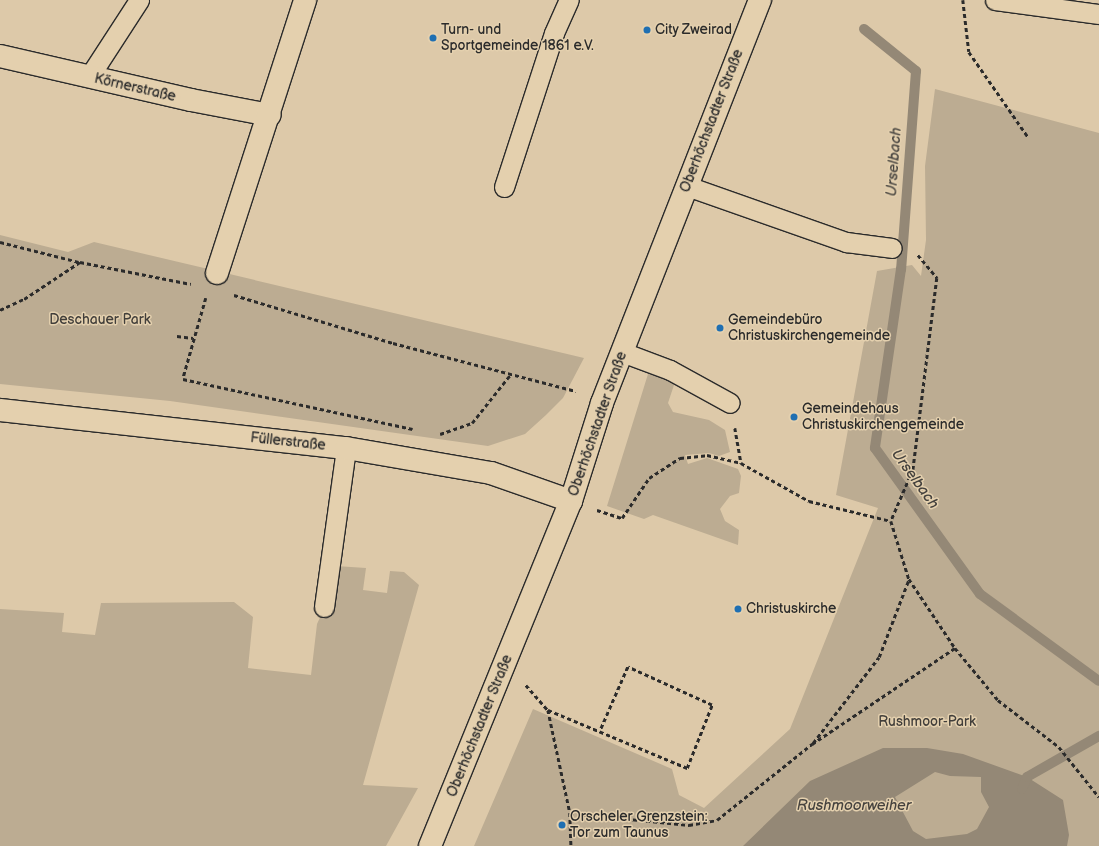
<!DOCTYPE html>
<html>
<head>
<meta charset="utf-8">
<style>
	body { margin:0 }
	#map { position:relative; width:1099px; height:846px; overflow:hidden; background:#ddc9a9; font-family:"Balsamiq Sans",sans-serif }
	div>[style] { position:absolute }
	.green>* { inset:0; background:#bcac92 }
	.water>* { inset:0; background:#948876 }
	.stream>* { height:10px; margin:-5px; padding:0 5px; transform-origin:5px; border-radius:5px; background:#948876 }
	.path>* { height:2.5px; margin-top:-1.25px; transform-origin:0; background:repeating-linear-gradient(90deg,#2b2b2b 0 4px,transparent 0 7px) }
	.roads { filter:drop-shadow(1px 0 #2b2b2b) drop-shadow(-1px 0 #2b2b2b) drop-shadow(0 1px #2b2b2b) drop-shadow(0 -1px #2b2b2b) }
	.service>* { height:19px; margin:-9.5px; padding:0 9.5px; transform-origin:9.5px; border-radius:9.5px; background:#e4d0ae }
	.minor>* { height:22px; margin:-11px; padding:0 11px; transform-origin:11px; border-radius:11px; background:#e4d0ae }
	.tertiary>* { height:22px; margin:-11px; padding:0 11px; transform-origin:11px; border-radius:11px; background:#e4d0ae }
	.secondary>* { height:22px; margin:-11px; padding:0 11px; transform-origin:11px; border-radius:11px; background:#e4d0ae }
	.dots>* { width:11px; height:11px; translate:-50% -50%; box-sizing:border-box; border:2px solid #e4d0ae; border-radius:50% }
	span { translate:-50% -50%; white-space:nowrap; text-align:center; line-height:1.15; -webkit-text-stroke:3px #e4d0ae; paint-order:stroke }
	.poi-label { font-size:14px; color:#2b2b2b }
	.left { translate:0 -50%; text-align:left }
	.street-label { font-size:14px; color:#2b2b2b }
	.park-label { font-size:14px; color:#413e3a }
	.water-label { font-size:15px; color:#45423e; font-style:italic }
</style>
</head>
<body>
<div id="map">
	<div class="green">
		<div style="clip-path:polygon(935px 89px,1099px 133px,1099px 846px,474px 846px,533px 709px,672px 769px,679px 795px,704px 808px,790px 729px,878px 508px,836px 495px,877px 271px,912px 265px,921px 276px,926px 240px,925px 166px)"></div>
		<div style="clip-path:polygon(0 235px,68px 252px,94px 242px,584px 358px,563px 398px,546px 415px,525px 434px,488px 446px,170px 401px,0 384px)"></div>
		<div style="clip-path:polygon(648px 374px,671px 380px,674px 385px,668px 403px,673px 412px,709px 420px,725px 430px,730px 452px,719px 456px,709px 453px,685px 455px,688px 464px,707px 458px,738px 469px,741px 476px,739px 493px,730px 496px,720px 509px,725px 521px,739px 530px,738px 545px,653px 515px,644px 519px,607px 506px)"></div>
		<div style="clip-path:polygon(336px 566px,366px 568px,363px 590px,387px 593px,390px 571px,404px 572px,419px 585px,363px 785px,418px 788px,386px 846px,0 846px,0 609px,64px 613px,62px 632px,95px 635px,101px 603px,234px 602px,253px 617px,248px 668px,311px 675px,317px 624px,322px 613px,332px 614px)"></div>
	</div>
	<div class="water">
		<div style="clip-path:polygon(evenodd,883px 748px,927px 748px,963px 754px,1027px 777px,1063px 800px,1069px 835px,1067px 846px,743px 846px,810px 781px,883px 748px,935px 772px,950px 776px,981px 777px,981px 792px,989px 807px,977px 829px,967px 834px,926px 839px,913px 831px,895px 797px,935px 772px)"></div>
	</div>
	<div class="stream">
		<div style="left:864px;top:29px;width:67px;rotate:38.9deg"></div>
		<div style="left:916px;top:71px;width:199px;rotate:94.3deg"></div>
		<div style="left:901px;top:269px;width:181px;rotate:98.3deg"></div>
		<div style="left:875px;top:448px;width:180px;rotate:54.3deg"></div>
		<div style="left:980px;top:594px;width:147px;rotate:36.2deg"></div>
		<div style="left:1022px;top:789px;width:13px;rotate:-67deg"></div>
		<div style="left:1027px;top:777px;width:83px;rotate:-29.7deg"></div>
	</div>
	<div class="path">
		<div style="left:963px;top:0;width:52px;rotate:83.4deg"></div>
		<div style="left:969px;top:52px;width:103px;rotate:55.2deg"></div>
		<div style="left:0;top:242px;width:81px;rotate:14.2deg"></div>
		<div style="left:918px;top:255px;width:30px;rotate:50deg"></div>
		<div style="left:937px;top:278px;width:193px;rotate:97.1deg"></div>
		<div style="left:913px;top:470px;width:56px;rotate:113.3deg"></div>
		<div style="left:891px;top:521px;width:61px;rotate:72.8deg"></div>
		<div style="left:909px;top:579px;width:83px;rotate:56.3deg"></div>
		<div style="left:955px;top:648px;width:67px;rotate:50.4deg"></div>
		<div style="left:998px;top:700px;width:77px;rotate:37.6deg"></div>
		<div style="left:1059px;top:747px;width:64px;rotate:51.3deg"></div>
		<div style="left:234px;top:295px;width:166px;rotate:16.8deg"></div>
		<div style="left:393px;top:343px;width:189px;rotate:14.7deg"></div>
		<div style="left:206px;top:298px;width:84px;rotate:105.9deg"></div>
		<div style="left:183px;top:379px;width:235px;rotate:12.3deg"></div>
		<div style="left:0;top:310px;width:26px;rotate:-25deg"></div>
		<div style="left:24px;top:299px;width:67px;rotate:-33.5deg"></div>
		<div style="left:80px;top:262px;width:113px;rotate:11.2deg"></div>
		<div style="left:177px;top:336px;width:16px;rotate:7deg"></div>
		<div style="left:735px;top:428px;width:36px;rotate:80deg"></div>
		<div style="left:741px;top:463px;width:78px;rotate:29.2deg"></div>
		<div style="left:809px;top:501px;width:84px;rotate:13.7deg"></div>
		<div style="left:440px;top:434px;width:34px;rotate:-19deg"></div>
		<div style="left:472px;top:423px;width:61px;rotate:-51.6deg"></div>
		<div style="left:597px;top:510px;width:26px;rotate:18deg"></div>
		<div style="left:622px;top:518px;width:48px;rotate:-56deg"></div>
		<div style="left:649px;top:478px;width:37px;rotate:-33deg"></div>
		<div style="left:680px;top:458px;width:27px;rotate:-6deg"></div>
		<div style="left:707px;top:455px;width:35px;rotate:13deg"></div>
		<div style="left:526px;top:685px;width:33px;rotate:49deg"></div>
		<div style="left:548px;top:710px;width:105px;rotate:77.9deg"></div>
		<div style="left:570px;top:813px;width:33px;rotate:88deg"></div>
		<div style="left:548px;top:710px;width:151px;rotate:22.6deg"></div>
		<div style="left:687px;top:768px;width:68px;rotate:-68.4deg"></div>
		<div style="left:712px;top:705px;width:92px;rotate:-155.7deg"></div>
		<div style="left:628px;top:667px;width:70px;rotate:113.6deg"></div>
		<div style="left:813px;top:743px;width:108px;rotate:-52.5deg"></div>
		<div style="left:879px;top:657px;width:84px;rotate:-69deg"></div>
		<div style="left:570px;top:813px;width:120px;rotate:5.8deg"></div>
		<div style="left:689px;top:825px;width:28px;rotate:-10deg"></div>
		<div style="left:717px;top:820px;width:122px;rotate:-38.7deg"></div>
		<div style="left:812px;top:744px;width:172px;rotate:-33.9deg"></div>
	</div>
	<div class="roads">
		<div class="service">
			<div style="left:995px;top:0;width:105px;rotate:7.7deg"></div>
			<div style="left:89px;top:77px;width:92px;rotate:-57deg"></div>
			<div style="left:687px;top:186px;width:169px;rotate:19.4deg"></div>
			<div style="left:846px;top:242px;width:46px;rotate:7.4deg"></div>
			<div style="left:504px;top:187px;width:162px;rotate:-72deg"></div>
			<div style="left:554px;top:33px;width:36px;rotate:-66deg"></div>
			<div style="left:622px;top:352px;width:51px;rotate:20.6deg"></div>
			<div style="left:670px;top:370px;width:68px;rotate:28.8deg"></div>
			<div style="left:324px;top:607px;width:161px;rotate:-82.1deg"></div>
		</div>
		<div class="minor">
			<div style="left:0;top:56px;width:196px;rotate:13deg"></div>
			<div style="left:191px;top:100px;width:80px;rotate:10.8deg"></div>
			<div style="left:217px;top:273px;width:287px;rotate:-72.1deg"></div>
		</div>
		<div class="tertiary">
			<div style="left:430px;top:846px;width:373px;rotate:-67.8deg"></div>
		</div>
		<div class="secondary">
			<div style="left:0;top:410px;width:348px;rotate:6.3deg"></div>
			<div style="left:346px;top:448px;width:147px;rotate:9.8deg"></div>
			<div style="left:491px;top:473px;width:85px;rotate:19.3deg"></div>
			<div style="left:571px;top:501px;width:103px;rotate:-72.4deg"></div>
			<div style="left:602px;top:403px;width:433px;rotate:-68.6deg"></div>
		</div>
	</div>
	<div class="dots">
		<div style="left:647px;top:30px;background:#1f6fb2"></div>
		<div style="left:433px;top:38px;background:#1f6fb2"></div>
		<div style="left:720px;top:328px;background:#1f6fb2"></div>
		<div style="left:794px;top:417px;background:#1f6fb2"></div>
		<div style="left:738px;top:609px;background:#1f6fb2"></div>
		<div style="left:562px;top:825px;background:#1f6fb2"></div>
	</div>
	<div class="poi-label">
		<span class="left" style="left:441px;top:38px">Turn- und<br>Sportgemeinde 1861 e.V.</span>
		<span class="left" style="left:655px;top:30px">City Zweirad</span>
		<span class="left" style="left:728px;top:328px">Gemeindebüro<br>Christuskirchengemeinde</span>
		<span class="left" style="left:802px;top:417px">Gemeindehaus<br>Christuskirchengemeinde</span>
		<span class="left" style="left:746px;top:609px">Christuskirche</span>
		<span class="left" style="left:570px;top:825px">Orscheler Grenzstein:<br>Tor zum Taunus</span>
	</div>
	<div class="street-label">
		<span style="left:135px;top:88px;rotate:13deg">Körnerstraße</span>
		<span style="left:712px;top:121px;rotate:-69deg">Oberhöchstadter Straße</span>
		<span style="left:598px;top:424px;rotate:-71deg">Oberhöchstadter Straße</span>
		<span style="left:288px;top:442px;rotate:6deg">Füllerstraße</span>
		<span style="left:480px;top:726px;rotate:-68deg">Oberhöchstadter Straße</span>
	</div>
	<div class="park-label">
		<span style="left:100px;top:320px">Deschauer Park</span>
		<span style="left:927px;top:722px">Rushmoor-Park</span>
	</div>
	<div class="water-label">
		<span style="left:894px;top:162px;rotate:-86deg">Urselbach</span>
		<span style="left:915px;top:479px;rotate:54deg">Urselbach</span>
		<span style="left:854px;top:806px">Rushmoorweiher</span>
	</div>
</div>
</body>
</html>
